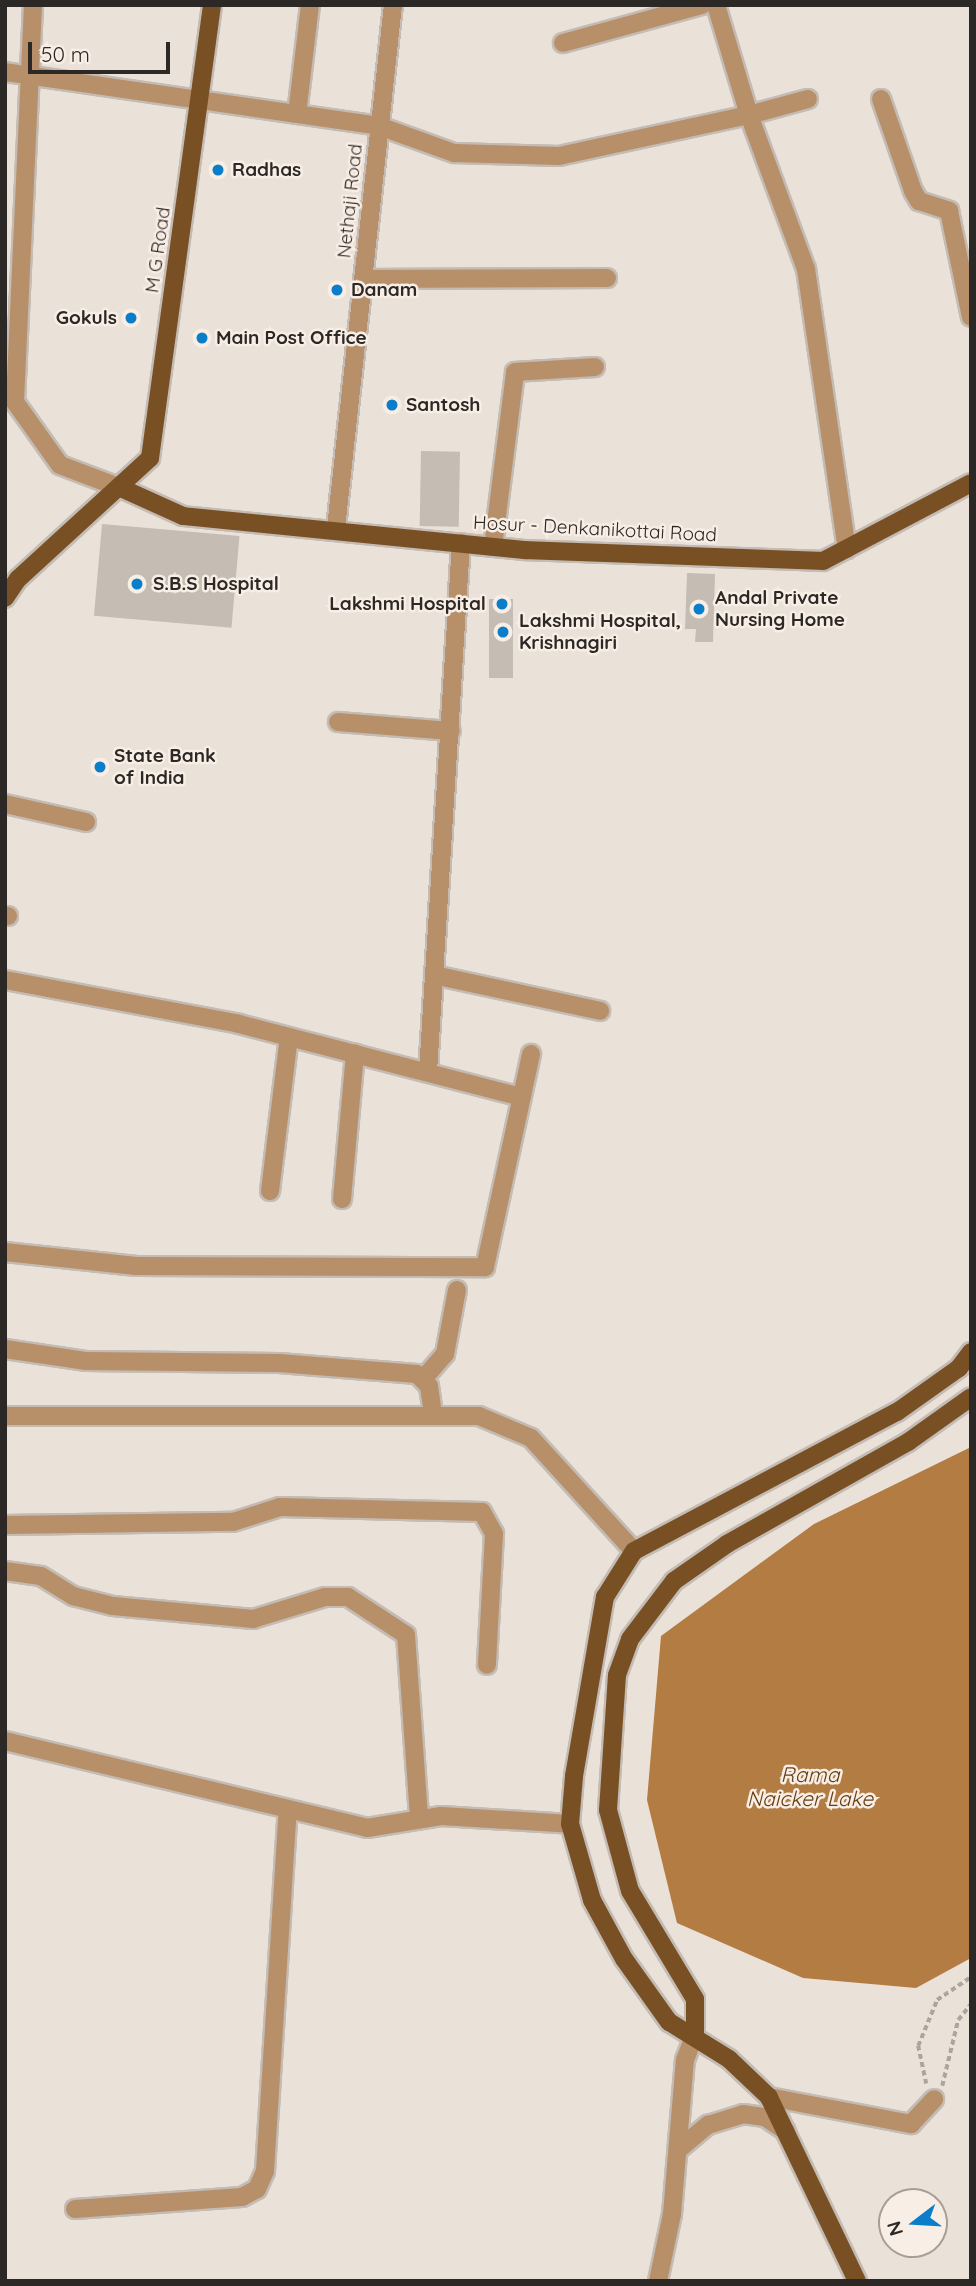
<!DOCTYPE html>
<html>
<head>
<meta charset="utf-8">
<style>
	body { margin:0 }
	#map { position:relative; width:976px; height:2286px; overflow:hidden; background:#eae1d8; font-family:Quicksand,sans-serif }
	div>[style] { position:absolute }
	.water>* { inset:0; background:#b27c43 }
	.building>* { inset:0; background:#c5bcb3; transform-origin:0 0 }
	.path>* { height:3.5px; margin-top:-1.75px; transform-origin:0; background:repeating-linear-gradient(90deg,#aca59e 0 5px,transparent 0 8.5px) }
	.roads { filter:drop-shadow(2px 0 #c4bcb4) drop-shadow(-2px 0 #c4bcb4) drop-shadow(0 2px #c4bcb4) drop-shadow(0 -2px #c4bcb4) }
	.minor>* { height:18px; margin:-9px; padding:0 9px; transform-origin:9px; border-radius:9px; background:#b78f68 }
	.major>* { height:18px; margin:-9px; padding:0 9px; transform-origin:9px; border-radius:9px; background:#795024 }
	.dots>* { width:19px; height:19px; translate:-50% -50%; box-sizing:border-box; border:4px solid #f8eee5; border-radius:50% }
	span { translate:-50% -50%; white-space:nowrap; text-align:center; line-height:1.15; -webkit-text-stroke:5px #f8eee5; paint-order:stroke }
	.poi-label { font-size:19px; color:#2c2825; font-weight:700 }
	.left { translate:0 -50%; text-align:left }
	.right { translate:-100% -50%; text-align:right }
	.street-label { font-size:19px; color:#2c2825 }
	.water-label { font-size:21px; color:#653f14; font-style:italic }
	.frame { position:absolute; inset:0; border:7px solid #2c2825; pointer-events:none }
	.north { position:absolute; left:878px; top:2188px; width:70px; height:70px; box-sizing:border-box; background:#f8eee5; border:2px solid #a69f98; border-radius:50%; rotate:253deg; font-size:19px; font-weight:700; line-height:28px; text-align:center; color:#2c2825 }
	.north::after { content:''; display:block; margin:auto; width:24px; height:32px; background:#0a7ec8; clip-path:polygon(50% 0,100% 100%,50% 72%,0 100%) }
	.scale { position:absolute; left:28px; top:42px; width:142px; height:32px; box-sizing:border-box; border:4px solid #2c2825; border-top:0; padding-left:9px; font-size:21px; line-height:24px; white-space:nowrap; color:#2c2825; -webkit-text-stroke:5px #f8eee5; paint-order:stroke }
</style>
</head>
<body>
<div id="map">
	<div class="water">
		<div style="clip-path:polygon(971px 1447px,971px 1958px,916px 1988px,803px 1978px,677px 1923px,647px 1800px,661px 1636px,814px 1524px)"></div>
	</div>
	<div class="building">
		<div style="left:421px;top:451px;width:39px;height:75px;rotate:1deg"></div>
		<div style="left:102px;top:524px;width:138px;height:92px;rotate:5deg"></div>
		<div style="clip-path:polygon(687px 573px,715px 574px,713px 642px,695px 642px,696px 629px,685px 629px)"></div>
		<div style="left:489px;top:599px;width:24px;height:79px"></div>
	</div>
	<div class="path">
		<div style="left:926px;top:2084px;width:39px;rotate:-102deg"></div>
		<div style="left:918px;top:2046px;width:50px;rotate:-67.6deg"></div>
		<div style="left:937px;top:2000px;width:41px;rotate:-34.1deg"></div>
		<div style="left:942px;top:2086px;width:68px;rotate:-76.4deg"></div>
		<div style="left:958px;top:2020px;width:21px;rotate:-51deg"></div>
	</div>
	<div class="roads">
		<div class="minor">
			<div style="left:33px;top:5px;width:397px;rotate:92.6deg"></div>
			<div style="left:15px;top:402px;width:77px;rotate:54.5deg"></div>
			<div style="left:60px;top:465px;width:65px;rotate:20.7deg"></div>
			<div style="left:716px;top:5px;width:115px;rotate:73.3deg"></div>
			<div style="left:749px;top:115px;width:61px;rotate:-15.2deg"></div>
			<div style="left:563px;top:43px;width:144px;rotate:-15.3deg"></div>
			<div style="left:5px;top:72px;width:378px;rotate:8.2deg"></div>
			<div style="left:379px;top:126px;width:80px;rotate:19.8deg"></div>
			<div style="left:454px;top:153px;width:105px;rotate:1.6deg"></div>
			<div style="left:559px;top:156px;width:194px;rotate:-12.2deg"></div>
			<div style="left:749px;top:115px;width:164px;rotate:69.7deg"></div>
			<div style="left:806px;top:269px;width:283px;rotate:81.7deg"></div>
			<div style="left:881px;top:99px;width:97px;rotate:70.8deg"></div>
			<div style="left:913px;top:191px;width:12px;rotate:59deg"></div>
			<div style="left:919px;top:201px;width:32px;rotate:18deg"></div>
			<div style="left:949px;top:211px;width:108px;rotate:78.3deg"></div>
			<div style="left:297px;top:114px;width:110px;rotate:-83.2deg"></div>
			<div style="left:363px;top:279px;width:244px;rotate:-0.2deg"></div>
			<div style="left:336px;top:528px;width:526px;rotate:-83.78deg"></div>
			<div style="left:493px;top:547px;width:176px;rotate:-82.8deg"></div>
			<div style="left:515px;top:372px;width:80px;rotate:-3.6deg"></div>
			<div style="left:338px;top:722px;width:113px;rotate:4.6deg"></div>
			<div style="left:5px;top:804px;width:83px;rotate:12.5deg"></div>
			<div style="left:5px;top:916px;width:3px"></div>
			<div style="left:434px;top:975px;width:170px;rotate:12.2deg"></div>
			<div style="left:5px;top:980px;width:238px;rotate:10.6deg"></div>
			<div style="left:239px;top:1024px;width:292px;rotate:14.5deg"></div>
			<div style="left:428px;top:1072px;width:530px;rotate:-86.43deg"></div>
			<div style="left:270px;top:1191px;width:155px;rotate:-83deg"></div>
			<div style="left:342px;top:1199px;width:146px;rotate:-84.9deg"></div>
			<div style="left:5px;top:1252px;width:132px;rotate:6.1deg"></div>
			<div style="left:136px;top:1266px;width:349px;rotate:0.2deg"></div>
			<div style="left:485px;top:1267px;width:218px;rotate:-77.8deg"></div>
			<div style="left:5px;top:1349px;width:81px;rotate:8.5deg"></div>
			<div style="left:85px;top:1361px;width:194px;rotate:0.6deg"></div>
			<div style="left:279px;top:1363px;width:138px;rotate:4.6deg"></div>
			<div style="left:417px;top:1374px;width:17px;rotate:45deg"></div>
			<div style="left:429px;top:1386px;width:28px;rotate:82deg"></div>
			<div style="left:424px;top:1378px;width:32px;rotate:-49deg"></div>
			<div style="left:445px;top:1354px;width:65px;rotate:-79.4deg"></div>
			<div style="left:5px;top:1416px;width:474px"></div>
			<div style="left:479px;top:1416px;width:56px;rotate:22.9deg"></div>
			<div style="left:531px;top:1438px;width:153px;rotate:47.7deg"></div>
			<div style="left:5px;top:1525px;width:228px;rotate:-0.8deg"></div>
			<div style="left:233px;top:1522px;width:49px;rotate:-17.7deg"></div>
			<div style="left:280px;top:1507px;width:202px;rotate:1.4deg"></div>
			<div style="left:482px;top:1512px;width:25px;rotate:61deg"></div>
			<div style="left:494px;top:1534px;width:131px;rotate:93.1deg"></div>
			<div style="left:5px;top:1571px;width:36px;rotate:8deg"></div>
			<div style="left:41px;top:1576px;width:38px;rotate:32deg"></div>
			<div style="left:73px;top:1596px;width:41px;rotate:14deg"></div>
			<div style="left:113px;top:1606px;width:141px;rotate:5.3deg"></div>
			<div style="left:253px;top:1619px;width:75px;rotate:-17deg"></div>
			<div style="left:325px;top:1597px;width:23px"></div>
			<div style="left:348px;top:1597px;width:69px;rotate:33.2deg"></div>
			<div style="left:406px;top:1635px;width:183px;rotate:85.9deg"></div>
			<div style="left:5px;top:1741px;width:372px;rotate:13.5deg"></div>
			<div style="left:367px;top:1828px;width:75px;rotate:-9.2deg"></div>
			<div style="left:441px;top:1816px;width:129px;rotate:3.5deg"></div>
			<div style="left:769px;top:2097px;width:145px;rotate:10.8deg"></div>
			<div style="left:911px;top:2124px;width:34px;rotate:-47deg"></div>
			<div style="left:679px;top:2149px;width:38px;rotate:-40deg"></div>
			<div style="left:708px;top:2125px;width:37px;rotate:-17deg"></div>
			<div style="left:743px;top:2114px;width:22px;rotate:8deg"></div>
			<div style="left:765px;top:2117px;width:25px;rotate:34deg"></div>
			<div style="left:75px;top:2209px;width:167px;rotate:-4.1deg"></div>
			<div style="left:242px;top:2197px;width:17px;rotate:-28deg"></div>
			<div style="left:257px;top:2189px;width:20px;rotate:-66deg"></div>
			<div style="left:265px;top:2171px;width:362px;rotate:-86.4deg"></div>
			<div style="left:658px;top:2281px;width:68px;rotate:-78.2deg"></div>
			<div style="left:672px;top:2214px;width:155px;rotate:-85.2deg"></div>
			<div style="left:685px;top:2060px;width:28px;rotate:-69deg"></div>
		</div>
		<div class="major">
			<div style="left:121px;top:488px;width:68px;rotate:24.3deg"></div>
			<div style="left:183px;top:516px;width:344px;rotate:5.7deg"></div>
			<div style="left:525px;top:550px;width:298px;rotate:2.1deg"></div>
			<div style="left:823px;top:561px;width:167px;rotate:-27.8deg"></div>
			<div style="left:5px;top:598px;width:23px;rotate:-56deg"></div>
			<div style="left:18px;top:579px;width:179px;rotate:-42.5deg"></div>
			<div style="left:150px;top:458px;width:457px;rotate:-82.2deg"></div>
			<div style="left:695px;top:2034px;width:35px;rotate:-90deg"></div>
			<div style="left:695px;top:1999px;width:126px;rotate:-121deg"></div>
			<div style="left:630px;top:1891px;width:84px;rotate:-105.2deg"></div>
			<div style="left:608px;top:1810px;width:135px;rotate:-86.2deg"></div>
			<div style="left:617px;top:1675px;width:38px;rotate:-70deg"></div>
			<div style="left:630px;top:1639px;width:73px;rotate:-52.8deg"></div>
			<div style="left:674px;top:1581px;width:65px;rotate:-34.9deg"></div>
			<div style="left:727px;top:1544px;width:208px;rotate:-29.4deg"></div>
			<div style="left:908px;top:1442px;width:77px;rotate:-35.5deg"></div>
			<div style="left:857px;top:2281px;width:204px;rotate:-115.6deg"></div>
			<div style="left:769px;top:2097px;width:55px;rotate:-136.5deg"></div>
			<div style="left:729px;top:2059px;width:70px;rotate:-148.3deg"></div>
			<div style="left:669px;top:2022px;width:77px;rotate:-125.5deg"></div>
			<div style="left:624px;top:1959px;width:67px;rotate:-118.5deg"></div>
			<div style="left:592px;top:1900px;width:79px;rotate:-106.1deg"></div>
			<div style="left:570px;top:1824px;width:48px;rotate:-85.2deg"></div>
			<div style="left:574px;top:1776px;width:182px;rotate:-80.2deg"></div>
			<div style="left:605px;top:1597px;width:54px;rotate:-57.8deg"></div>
			<div style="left:634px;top:1551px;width:297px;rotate:-27.9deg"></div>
			<div style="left:897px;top:1412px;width:76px;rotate:-35.4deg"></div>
			<div style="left:959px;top:1368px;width:20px;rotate:-53deg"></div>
		</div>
	</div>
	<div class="dots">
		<div style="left:218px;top:170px;background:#0a7ec8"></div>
		<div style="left:337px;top:290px;background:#0a7ec8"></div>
		<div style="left:131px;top:318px;background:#0a7ec8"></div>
		<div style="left:202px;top:338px;background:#0a7ec8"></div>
		<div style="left:392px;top:405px;background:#0a7ec8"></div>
		<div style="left:137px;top:584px;background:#0a7ec8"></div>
		<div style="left:502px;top:604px;background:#0a7ec8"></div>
		<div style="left:699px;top:609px;background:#0a7ec8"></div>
		<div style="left:503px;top:632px;background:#0a7ec8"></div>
		<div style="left:100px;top:767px;background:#0a7ec8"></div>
	</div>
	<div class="poi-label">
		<span class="left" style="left:232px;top:170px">Radhas</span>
		<span class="left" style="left:351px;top:290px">Danam</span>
		<span class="right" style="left:117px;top:318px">Gokuls</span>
		<span class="left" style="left:216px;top:338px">Main Post Office</span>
		<span class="left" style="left:406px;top:405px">Santosh</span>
		<span class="left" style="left:153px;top:584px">S.B.S Hospital</span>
		<span class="left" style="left:715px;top:609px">Andal Private<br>Nursing Home</span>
		<span class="right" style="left:486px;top:604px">Lakshmi Hospital</span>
		<span class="left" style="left:519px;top:632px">Lakshmi Hospital,<br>Krishnagiri</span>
		<span class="left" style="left:114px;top:767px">State Bank<br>of India</span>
	</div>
	<div class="street-label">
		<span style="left:350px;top:201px;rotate:-84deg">Nethaji Road</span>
		<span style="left:158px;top:250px;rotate:-82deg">M G Road</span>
		<span style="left:595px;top:529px;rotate:3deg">Hosur - Denkanikottai Road</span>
	</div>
	<div class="water-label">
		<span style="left:810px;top:1786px">Rama<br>Naicker Lake</span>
	</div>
	<div class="frame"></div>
	<div class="north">N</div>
	<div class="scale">50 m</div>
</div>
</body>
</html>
